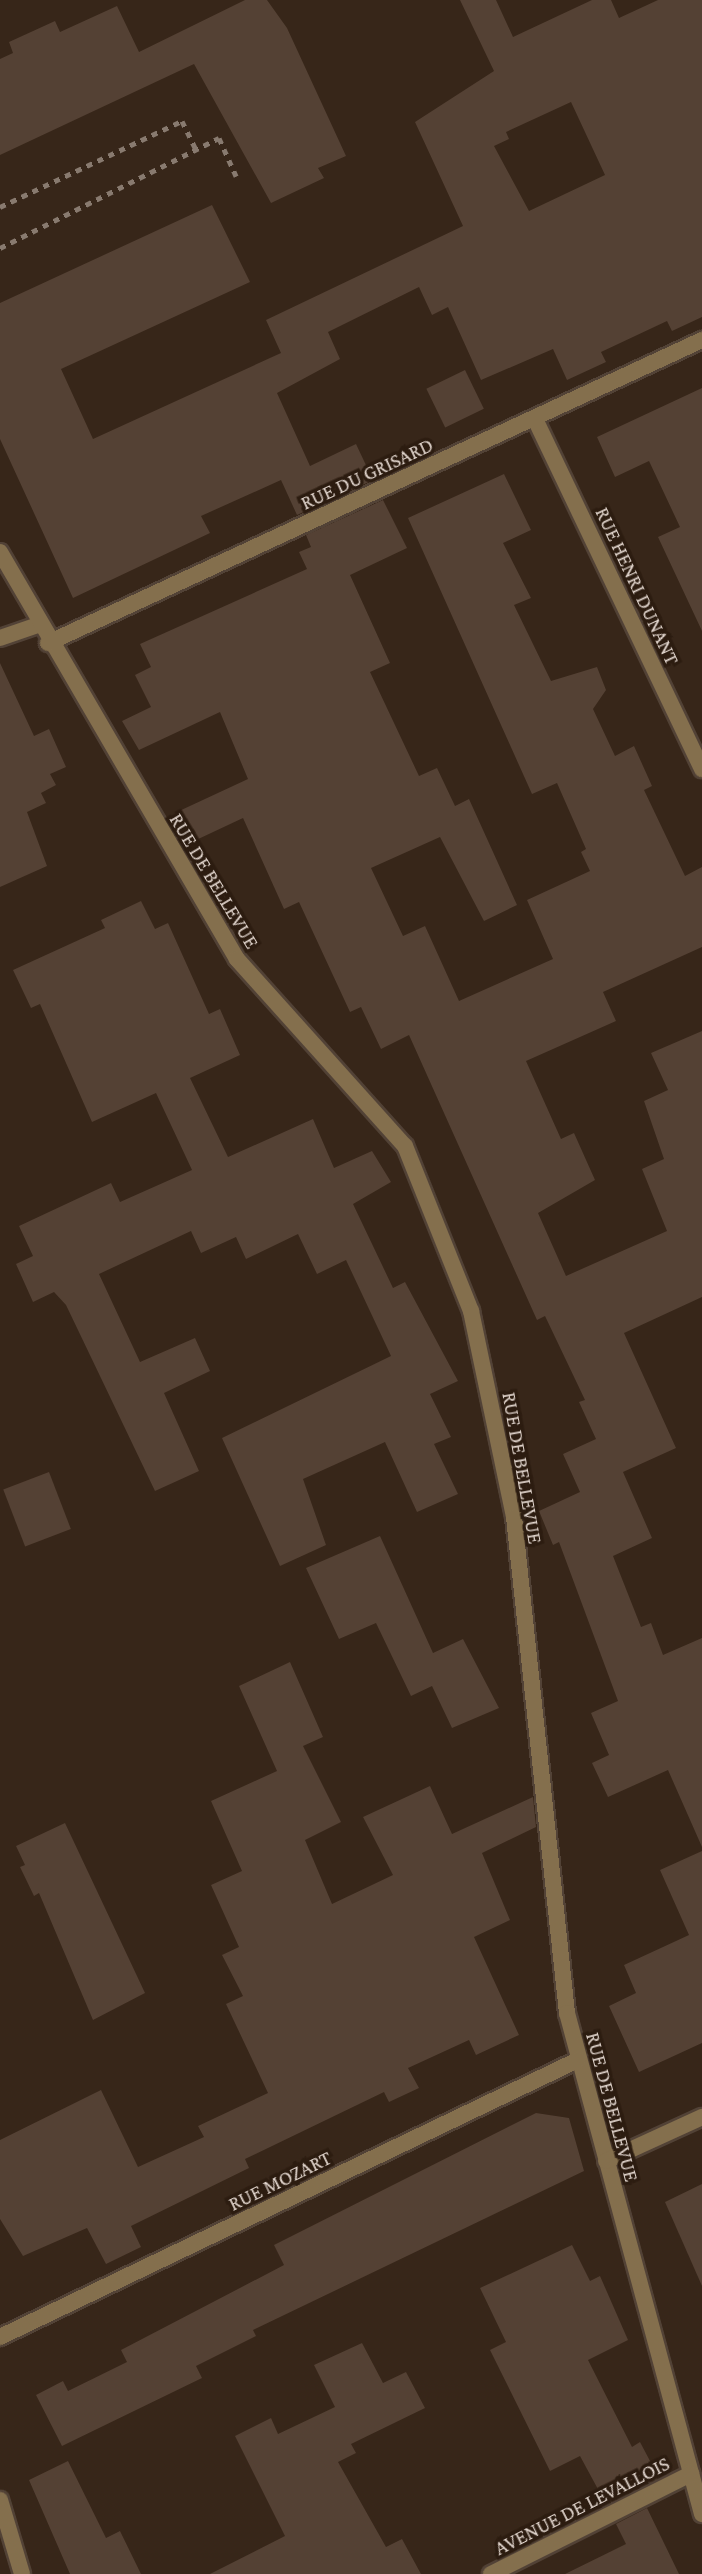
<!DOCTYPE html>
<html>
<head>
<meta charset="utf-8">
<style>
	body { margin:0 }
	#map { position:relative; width:702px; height:2574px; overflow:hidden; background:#372619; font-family:"Crimson Pro",serif }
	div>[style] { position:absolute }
	.building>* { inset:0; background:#544134; transform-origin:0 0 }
	.path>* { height:5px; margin-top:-2.5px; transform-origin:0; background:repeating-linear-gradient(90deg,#887a6f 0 6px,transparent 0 12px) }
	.roads { filter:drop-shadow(2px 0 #524236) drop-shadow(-2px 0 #524236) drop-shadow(0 2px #524236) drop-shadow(0 -2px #524236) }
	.service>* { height:16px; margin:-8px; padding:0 8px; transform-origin:8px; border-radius:8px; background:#846f4d }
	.minor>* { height:16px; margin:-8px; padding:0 8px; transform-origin:8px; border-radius:8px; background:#846f4d }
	span { translate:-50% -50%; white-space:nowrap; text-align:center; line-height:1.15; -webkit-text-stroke:7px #2c1c10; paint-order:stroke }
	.street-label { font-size:20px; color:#e1d5cd }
</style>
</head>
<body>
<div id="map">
	<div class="building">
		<div style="clip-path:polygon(245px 0,267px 0,287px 28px,346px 156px,318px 168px,324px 178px,271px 203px,194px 64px,0 155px,0 59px,13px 53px,9px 42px,55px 21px,60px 32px,117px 6px,139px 52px)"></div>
		<div style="clip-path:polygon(evenodd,460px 0,496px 0,513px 37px,592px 0,611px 0,619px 18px,658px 0,702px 0,702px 317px,672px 331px,667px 321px,601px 352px,606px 362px,567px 380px,553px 349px,481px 380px,448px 307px,432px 315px,419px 287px,328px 332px,340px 359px,277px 393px,310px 466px,356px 444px,373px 480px,297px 515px,281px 480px,201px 516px,210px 533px,73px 598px,0 439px,0 303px,212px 205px,250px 282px,61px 369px,93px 439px,281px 353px,266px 320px,463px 226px,415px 122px,494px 71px,460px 0,571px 102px,605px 175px,529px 211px,494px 146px,509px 139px,506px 132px,571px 102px)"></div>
		<div style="left:465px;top:370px;width:43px;height:43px;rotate:64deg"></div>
		<div style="clip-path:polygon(702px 388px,702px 631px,658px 537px,680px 527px,649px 461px,615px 477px,597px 437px)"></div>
		<div style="clip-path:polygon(504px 474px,531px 530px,503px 543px,531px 598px,514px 605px,551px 681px,597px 667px,606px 690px,593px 709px,615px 756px,634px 746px,652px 786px,644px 790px,685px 876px,702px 867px,702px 947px,603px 992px,616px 1021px,526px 1061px,561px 1139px,574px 1133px,595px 1180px,538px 1213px,566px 1276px,667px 1231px,642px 1169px,664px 1159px,644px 1101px,668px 1090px,651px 1053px,702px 1031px,702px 1297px,624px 1333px,676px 1448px,623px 1472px,652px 1538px,613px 1556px,641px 1627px,651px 1623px,663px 1655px,702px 1638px,702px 1847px,668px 1770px,608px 1797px,592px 1763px,609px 1755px,591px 1713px,618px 1701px,559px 1542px,553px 1545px,539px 1511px,580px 1492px,563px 1454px,596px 1439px,579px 1402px,585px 1400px,545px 1316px,537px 1320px,409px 1035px,381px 1049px,361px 1007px,350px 1012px,299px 902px,284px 909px,243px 818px,194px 841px,177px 812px,248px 779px,220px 712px,139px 750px,122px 721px,151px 707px,135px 675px,151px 667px,140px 644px,307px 569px,299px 552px,311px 547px,306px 535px,383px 500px,407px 548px,350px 575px,390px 663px,370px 672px,419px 776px,437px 768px,455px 806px,469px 799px,517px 905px,484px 921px,440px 837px,371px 868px,403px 936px,425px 926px,459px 1001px,553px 959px,527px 900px,590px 871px,581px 852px,586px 849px,557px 783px,532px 794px,408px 518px)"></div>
		<div style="clip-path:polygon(0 663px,34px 736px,49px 729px,66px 767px,50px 774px,56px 785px,41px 793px,46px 803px,27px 812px,47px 866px,0 887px)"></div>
		<div style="clip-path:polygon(141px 901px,155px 929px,168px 923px,209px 1014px,220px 1009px,240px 1055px,190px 1078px,228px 1157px,313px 1119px,334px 1168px,372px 1151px,391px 1182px,353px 1204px,393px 1288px,405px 1282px,458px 1381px,430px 1394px,451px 1437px,434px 1444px,458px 1494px,417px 1512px,385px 1442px,303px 1479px,326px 1545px,280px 1566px,222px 1438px,391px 1356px,346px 1260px,317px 1274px,298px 1234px,246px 1259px,236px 1237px,201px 1253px,191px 1231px,99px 1274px,140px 1362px,195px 1338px,210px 1371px,164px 1393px,199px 1471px,155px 1491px,66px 1305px,54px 1292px,33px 1302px,16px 1264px,33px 1256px,19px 1226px,111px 1183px,120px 1202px,192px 1170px,156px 1093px,92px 1122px,40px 1004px,31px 1008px,13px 970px,105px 928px,101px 920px)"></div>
		<div style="left:49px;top:1472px;width:61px;height:49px;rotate:69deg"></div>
		<div style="clip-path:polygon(380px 1536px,433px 1653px,463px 1639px,499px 1708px,452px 1728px,432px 1686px,411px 1696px,376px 1623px,339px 1639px,306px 1568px)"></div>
		<div style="clip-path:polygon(290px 1662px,323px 1737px,303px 1746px,341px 1822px,305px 1840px,332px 1904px,393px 1875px,363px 1817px,430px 1786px,452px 1834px,533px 1797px,536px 1827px,482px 1853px,510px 1920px,474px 1937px,519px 2035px,476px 2055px,469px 2040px,408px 2068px,419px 2088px,389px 2102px,384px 2092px,245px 2159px,249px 2168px,131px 2226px,141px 2247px,106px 2264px,87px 2228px,23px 2256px,0 2219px,0 2140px,101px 2090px,138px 2167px,204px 2137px,198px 2126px,268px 2093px,226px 2004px,243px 1996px,222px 1955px,239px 1947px,211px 1885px,242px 1871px,211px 1801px,277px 1771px,239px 1686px)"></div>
		<div style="clip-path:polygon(65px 1823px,145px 1993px,93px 2020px,39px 1893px,34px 1896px,20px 1867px,25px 1865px,16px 1846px)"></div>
		<div style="clip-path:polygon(702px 1851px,702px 2043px,639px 2072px,609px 2006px,636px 1993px,624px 1965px,689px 1935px,660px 1870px)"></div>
		<div style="clip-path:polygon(536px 2113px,569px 2118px,584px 2171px,253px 2330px,256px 2336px,196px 2366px,202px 2378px,62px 2446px,36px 2395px,63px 2381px,68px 2391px,127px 2362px,121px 2350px,284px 2265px,274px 2245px)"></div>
		<div style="clip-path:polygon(702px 2184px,702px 2286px,665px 2202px)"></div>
		<div style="clip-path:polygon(572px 2245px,590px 2281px,600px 2276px,628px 2340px,588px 2360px,632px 2447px,640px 2442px,659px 2478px,606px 2504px,580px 2456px,550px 2471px,490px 2350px,506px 2342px,480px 2288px)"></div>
		<div style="clip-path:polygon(362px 2343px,383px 2383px,406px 2372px,425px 2408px,351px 2444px,356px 2453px,338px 2462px,386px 2547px,402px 2539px,421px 2574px,210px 2574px,285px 2536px,235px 2436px,271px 2418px,278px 2434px,335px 2407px,314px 2365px)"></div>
		<div style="clip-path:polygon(68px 2461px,106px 2538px,120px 2531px,141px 2574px,70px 2574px,29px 2480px)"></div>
		<div style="clip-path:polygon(647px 2508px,679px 2574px,565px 2574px,626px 2544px,616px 2524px)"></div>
	</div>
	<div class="path">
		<div style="left:0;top:207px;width:201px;rotate:-25.3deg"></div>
		<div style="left:182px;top:121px;width:30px;rotate:64deg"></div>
		<div style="left:0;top:248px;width:245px;rotate:-26.7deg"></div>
		<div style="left:219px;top:138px;width:42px;rotate:65.9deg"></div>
	</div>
	<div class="roads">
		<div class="service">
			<div style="left:0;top:638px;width:40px;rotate:-18.9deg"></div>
		</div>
		<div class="minor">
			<div style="left:535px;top:419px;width:388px;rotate:64.5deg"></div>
			<div style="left:0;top:552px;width:471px;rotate:59.8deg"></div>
			<div style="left:237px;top:959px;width:251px;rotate:48.1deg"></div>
			<div style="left:405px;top:1146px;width:178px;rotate:68.2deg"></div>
			<div style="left:471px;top:1311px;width:210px;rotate:78.2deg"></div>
			<div style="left:514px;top:1517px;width:499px;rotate:83.9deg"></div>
			<div style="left:567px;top:2013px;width:519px;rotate:74.92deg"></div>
			<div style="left:48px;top:643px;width:721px;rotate:-24.86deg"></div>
			<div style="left:606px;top:2161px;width:106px;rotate:-24.6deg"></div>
			<div style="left:0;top:2337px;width:641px;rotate:-25.61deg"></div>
			<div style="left:0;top:2500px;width:77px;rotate:73.4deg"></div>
			<div style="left:491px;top:2574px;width:224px;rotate:-26.6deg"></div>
		</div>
	</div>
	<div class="street-label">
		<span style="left:367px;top:474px;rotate:-25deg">RUE DU GRISARD</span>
		<span style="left:637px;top:586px;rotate:65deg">RUE HENRI DUNANT</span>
		<span style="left:214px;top:881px;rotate:59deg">RUE DE BELLEVUE</span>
		<span style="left:522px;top:1468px;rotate:80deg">RUE DE BELLEVUE</span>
		<span style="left:612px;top:2107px;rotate:75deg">RUE DE BELLEVUE</span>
		<span style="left:280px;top:2181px;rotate:-26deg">RUE MOZART</span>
		<span style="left:582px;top:2506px;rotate:-27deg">AVENUE DE LEVALLOIS</span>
	</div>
</div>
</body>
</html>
